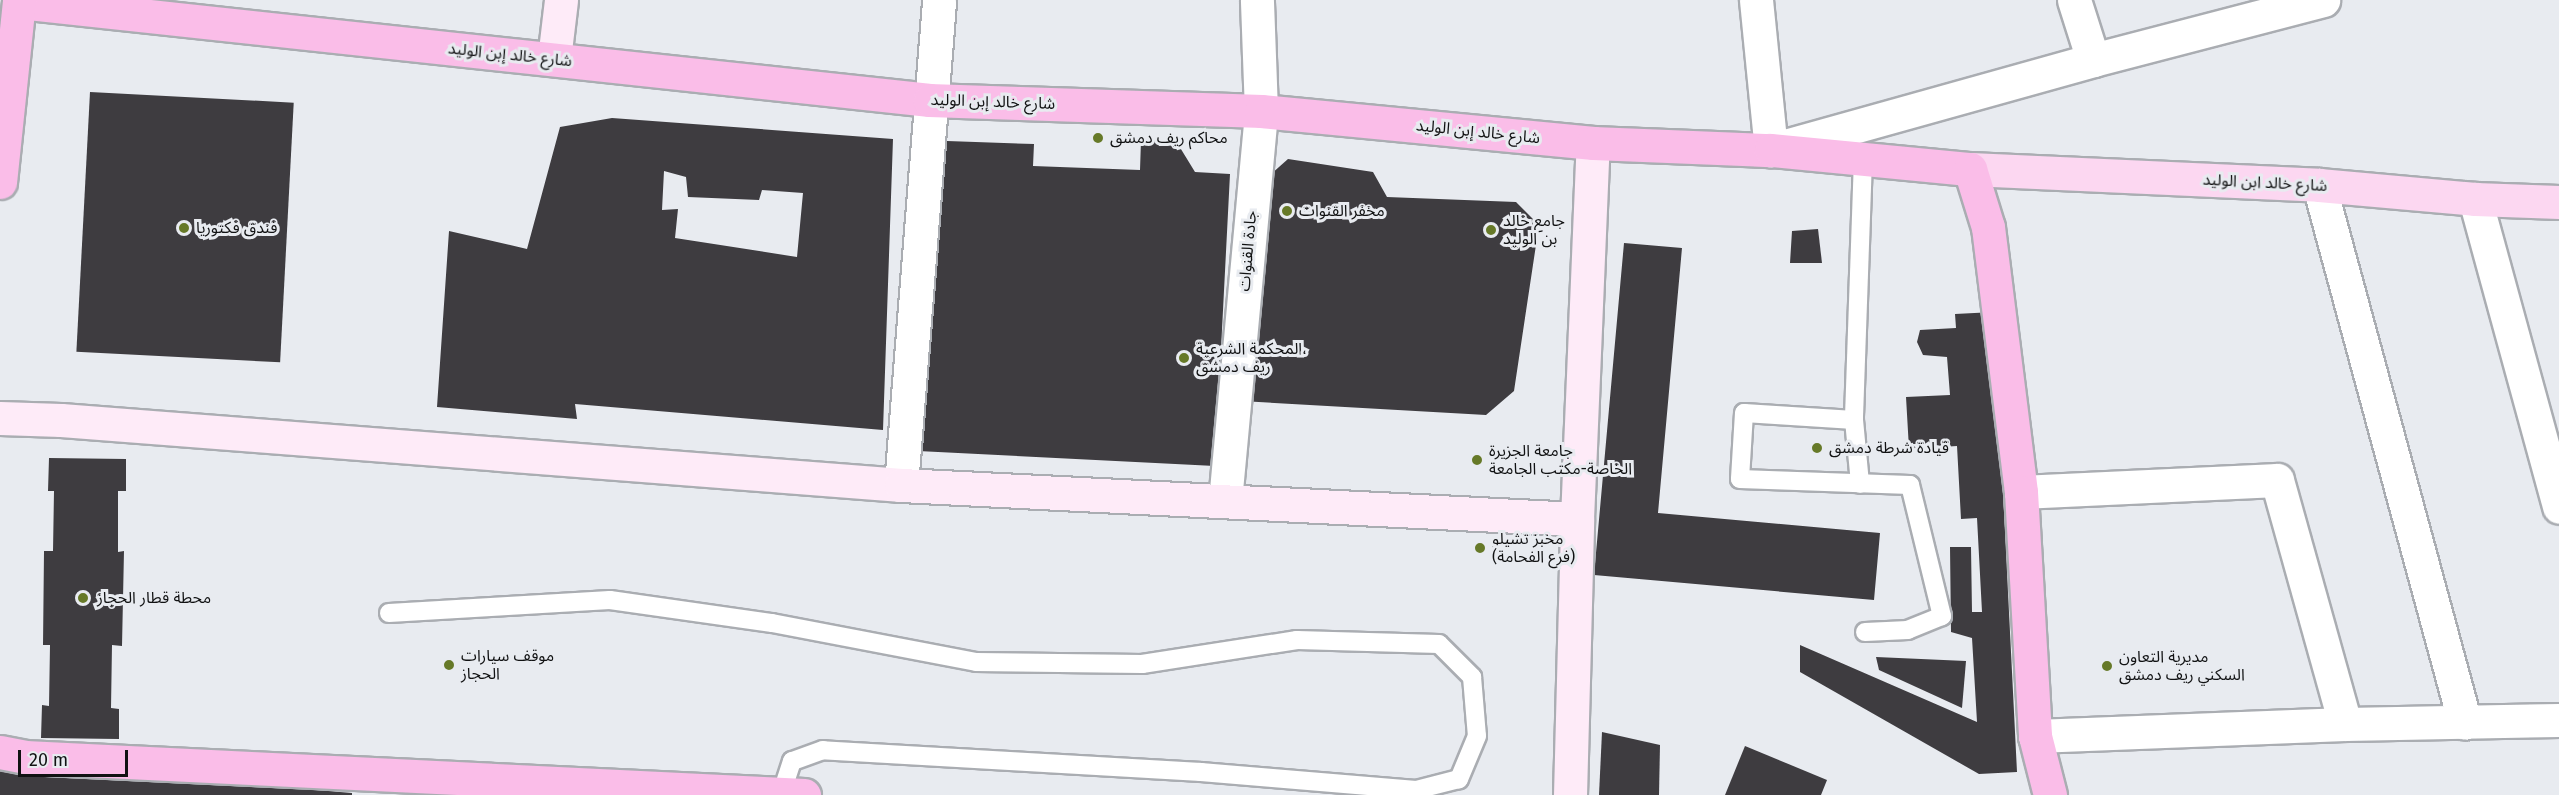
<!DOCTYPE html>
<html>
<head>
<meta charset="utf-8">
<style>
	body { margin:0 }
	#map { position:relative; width:2559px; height:795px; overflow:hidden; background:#e8ebf0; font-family:"Fira Sans","Noto Sans Arabic",sans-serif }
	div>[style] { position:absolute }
	.building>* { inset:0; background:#3e3c40; transform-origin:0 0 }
	.roads { filter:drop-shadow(2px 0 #aaadb2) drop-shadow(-2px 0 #aaadb2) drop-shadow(0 2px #aaadb2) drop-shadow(0 -2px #aaadb2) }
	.lane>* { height:18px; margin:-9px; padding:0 9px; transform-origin:9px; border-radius:9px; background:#fff }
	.street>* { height:33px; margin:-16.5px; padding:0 16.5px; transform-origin:16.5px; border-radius:16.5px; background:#fff }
	.secondary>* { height:33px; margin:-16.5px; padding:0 16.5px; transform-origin:16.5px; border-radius:16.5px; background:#feebf8 }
	.primary>* { height:33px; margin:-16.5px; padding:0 16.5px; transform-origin:16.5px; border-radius:16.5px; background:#fcd7f1 }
	.highway>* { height:33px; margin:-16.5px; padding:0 16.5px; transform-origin:16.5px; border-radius:16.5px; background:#fabde8 }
	.dots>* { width:16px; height:16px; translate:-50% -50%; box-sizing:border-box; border:3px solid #e8ebf0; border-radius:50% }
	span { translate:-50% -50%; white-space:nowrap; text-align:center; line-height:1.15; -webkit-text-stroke:6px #e8ebf0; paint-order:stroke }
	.street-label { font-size:16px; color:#111213 }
	.poi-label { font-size:16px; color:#111213 }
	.left { translate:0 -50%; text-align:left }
	.scale { position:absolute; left:18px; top:750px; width:110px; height:27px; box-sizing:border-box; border:3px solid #111213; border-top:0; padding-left:8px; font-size:18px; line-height:21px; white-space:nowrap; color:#111213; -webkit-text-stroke:4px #e8ebf0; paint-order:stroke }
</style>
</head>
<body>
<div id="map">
	<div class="building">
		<div style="left:90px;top:92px;width:204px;height:260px;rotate:3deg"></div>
		<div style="clip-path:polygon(evenodd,612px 118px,893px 139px,883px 430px,575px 404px,577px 419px,437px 407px,449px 231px,527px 249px,560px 127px,612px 118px,664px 171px,686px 177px,688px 197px,759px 200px,762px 190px,803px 193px,797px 257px,675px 238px,678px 209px,662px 210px,664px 171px)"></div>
		<div style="clip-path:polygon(1141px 140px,1176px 141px,1195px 172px,1230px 174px,1215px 466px,918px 451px,933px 158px,947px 141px,1034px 144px,1033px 166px,1140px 170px)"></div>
		<div style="clip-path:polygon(1288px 159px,1373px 172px,1387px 197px,1516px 202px,1539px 225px,1514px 391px,1486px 415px,1241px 401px,1269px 176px)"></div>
		<div style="clip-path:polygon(1818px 229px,1822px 263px,1790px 263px,1792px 231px)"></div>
		<div style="clip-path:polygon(1624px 243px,1682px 248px,1658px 513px,1880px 533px,1874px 600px,1594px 575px)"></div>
		<div style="clip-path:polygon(1994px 312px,2017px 772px,1979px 774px,1800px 672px,1800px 645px,1977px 722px,1972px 638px,1951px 632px,1950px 547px,1971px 547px,1972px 612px,1982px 612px,1977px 518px,1961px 519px,1957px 446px,1909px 449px,1906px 397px,1950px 395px,1947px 357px,1923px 355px,1917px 342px,1920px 330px,1956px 328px,1955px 314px)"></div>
		<div style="clip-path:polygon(49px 458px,126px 459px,126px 491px,118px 491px,118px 552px,124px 551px,122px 646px,112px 645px,111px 708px,119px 709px,119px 739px,41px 738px,42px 705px,49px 706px,50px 645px,43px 645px,44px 551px,53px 551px,54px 491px,48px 491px)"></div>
		<div style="clip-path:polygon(1876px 657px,1966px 661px,1962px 708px,1879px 670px)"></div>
		<div style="clip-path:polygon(1602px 732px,1660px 745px,1659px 795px,1599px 795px)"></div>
		<div style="clip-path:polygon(1745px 746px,1827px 780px,1821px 795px,1725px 795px)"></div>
		<div style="clip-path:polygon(0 763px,352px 793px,352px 795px,0 795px)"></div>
	</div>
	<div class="roads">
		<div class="lane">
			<div style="left:1863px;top:159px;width:261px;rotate:92deg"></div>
			<div style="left:1854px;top:420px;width:110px;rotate:-176.4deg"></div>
			<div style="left:1744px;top:413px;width:66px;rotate:93.5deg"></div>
			<div style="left:1740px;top:479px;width:170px;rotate:2deg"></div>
			<div style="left:1910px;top:485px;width:135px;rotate:76.3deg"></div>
			<div style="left:1942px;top:616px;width:37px;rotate:158deg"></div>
			<div style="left:1908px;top:630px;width:43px;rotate:177.3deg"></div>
			<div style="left:1854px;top:420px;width:64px;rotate:84.6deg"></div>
			<div style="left:389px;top:613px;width:221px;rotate:-3.4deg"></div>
			<div style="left:610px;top:600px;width:164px;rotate:8.1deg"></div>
			<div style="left:772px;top:623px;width:208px;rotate:10.8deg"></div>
			<div style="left:976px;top:662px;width:166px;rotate:0.7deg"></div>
			<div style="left:1142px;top:664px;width:157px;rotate:-8.8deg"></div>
			<div style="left:1297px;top:640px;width:142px;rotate:1.6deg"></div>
			<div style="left:1439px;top:644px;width:47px;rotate:45deg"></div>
			<div style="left:1472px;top:677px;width:59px;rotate:85.2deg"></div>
			<div style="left:1477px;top:736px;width:47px;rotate:112.7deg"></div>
			<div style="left:1459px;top:779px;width:44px;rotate:165.7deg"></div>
			<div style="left:1416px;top:790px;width:216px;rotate:-175.2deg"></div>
			<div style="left:1201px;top:772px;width:379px;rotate:-176.7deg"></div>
			<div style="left:823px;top:750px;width:33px;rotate:160deg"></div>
			<div style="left:792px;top:761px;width:35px;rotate:108deg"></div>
		</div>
		<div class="street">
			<div style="left:1756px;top:0;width:151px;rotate:84.3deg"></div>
			<div style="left:1771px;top:150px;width:334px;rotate:-15.6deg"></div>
			<div style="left:2093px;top:60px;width:238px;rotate:-14.6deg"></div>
			<div style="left:2074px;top:0;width:63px;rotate:72.4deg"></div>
			<div style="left:2319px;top:185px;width:557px;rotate:74.82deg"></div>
			<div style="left:2475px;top:199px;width:319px;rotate:74.7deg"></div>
			<div style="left:901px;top:485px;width:486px;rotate:-85.5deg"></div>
			<div style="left:2021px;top:492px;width:256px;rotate:-2.7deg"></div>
			<div style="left:2277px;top:480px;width:253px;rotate:74.4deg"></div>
			<div style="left:1225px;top:501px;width:392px;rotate:-84.7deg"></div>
			<div style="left:1261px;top:111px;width:111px;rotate:-92.1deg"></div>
			<div style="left:2035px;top:736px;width:310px;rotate:-2.2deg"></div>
			<div style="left:2345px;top:724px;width:214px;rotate:-1.1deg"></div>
		</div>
		<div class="secondary">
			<div style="left:554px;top:59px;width:59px;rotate:-83.2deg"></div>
			<div style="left:0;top:418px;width:61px;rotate:1.9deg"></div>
			<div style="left:61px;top:420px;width:843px;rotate:4.42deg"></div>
			<div style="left:901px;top:485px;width:677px;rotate:2.88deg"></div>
			<div style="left:1570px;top:795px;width:276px;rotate:-88.5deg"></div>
			<div style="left:1577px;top:519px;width:376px;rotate:-87.6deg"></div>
		</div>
		<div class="primary">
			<div style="left:1970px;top:169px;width:349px;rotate:2.6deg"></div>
			<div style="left:2319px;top:185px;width:157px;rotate:5.1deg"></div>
			<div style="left:2475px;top:199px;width:84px;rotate:2deg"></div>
		</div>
		<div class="highway">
			<div style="left:19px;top:2px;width:916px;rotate:6.14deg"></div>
			<div style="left:930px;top:100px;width:331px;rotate:1.9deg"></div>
			<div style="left:1261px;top:111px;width:334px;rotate:5.5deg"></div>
			<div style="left:1593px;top:143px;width:178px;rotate:2.3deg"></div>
			<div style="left:1771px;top:150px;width:200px;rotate:5.5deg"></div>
			<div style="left:1970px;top:169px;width:61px;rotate:72.8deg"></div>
			<div style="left:1988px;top:227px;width:267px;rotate:82.9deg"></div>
			<div style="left:2021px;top:492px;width:244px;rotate:86.7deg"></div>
			<div style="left:2035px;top:736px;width:61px;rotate:75.7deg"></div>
			<div style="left:0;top:182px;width:183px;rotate:-84deg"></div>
			<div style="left:0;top:752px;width:25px;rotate:11deg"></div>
			<div style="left:25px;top:757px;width:780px;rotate:2.79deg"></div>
		</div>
	</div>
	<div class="dots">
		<div style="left:1098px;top:138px;background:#667928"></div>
		<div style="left:1287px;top:211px;background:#667928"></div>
		<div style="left:184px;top:228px;background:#667928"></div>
		<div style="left:1491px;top:230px;background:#667928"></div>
		<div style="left:1184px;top:358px;background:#667928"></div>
		<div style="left:1817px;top:448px;background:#667928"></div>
		<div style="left:1477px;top:460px;background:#667928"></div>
		<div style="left:1480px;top:548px;background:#667928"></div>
		<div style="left:83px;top:598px;background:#667928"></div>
		<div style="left:449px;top:665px;background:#667928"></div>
		<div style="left:2107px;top:666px;background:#667928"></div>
	</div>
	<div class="street-label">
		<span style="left:510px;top:55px;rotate:6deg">شارع خالد إبن الوليد</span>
		<span style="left:993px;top:102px;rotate:2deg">شارع خالد إبن الوليد</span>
		<span style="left:1478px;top:132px;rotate:6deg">شارع خالد إبن الوليد</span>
		<span style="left:2265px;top:183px;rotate:3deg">شارع خالد ابن الوليد</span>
		<span style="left:1248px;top:251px;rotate:-85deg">جادة القنوات</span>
	</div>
	<div class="poi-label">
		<span class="left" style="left:1110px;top:138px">محاكم ريف دمشق</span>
		<span class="left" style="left:1299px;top:211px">مخفر القنوات</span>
		<span class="left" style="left:1503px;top:230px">جامع خالد<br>بن الوليد</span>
		<span class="left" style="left:196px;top:228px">فندق فكتوريا</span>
		<span class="left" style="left:1196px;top:358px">المحكمة الشرعية،<br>ريف دمشق</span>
		<span class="left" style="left:1829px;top:448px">قيادة شرطة دمشق</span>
		<span class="left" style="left:1489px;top:460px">جامعة الجزيرة<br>الخاصة-مكتب الجامعة</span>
		<span class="left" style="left:1492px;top:548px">مخبز تشيلو<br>(فرع الفحامة)</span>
		<span class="left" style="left:97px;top:598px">محطة قطار الحجاز</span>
		<span class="left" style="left:461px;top:665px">موقف سيارات<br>الحجاز</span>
		<span class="left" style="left:2119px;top:666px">مديرية التعاون<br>السكني ريف دمشق</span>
	</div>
	<div class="scale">20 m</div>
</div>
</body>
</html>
